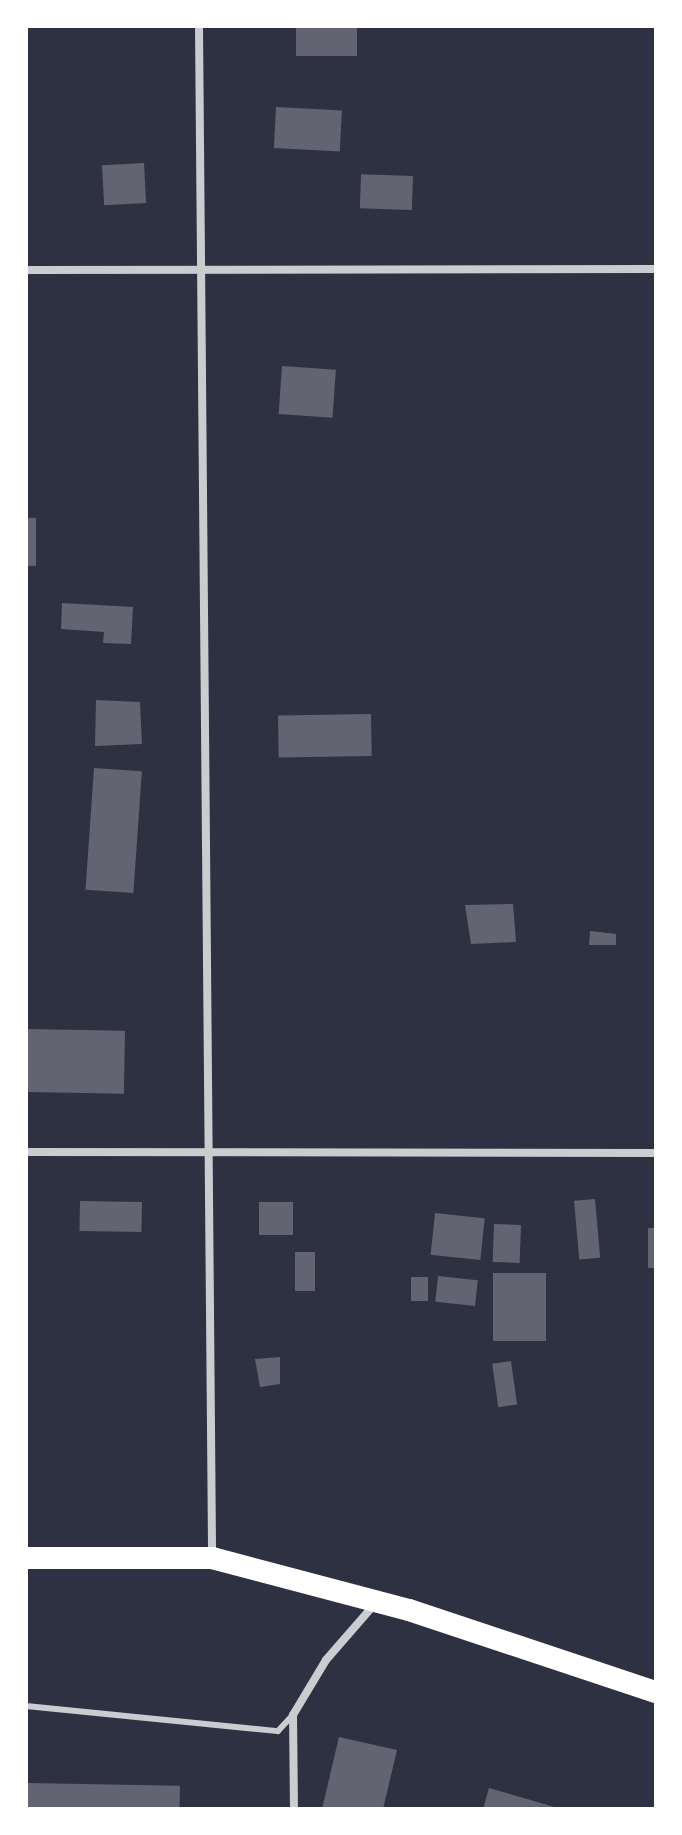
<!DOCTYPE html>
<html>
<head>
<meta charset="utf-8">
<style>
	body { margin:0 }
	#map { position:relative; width:682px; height:1835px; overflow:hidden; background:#2d3142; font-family:"Sofia Sans Condensed",sans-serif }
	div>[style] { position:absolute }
	.building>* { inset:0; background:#626471; transform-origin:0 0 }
	.service>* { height:6px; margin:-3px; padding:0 3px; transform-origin:3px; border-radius:3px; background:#caccd0 }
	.minor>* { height:8px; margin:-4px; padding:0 4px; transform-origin:4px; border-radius:4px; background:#caccd0 }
	.trunk>* { height:22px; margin:-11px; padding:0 11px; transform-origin:11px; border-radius:11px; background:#fff }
	span { translate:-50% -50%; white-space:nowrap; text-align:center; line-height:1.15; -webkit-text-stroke:6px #fff; paint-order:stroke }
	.frame { position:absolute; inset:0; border:28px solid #fff; pointer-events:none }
</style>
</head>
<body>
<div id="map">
	<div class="building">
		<div style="left:296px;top:26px;width:61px;height:30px"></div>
		<div style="left:276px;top:107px;width:66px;height:41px;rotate:3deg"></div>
		<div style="left:144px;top:163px;width:40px;height:42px;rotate:87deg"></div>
		<div style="left:413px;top:176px;width:34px;height:52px;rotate:92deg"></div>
		<div style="left:282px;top:366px;width:54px;height:48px;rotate:4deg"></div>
		<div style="left:36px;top:518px;width:48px;height:10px;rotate:90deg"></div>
		<div style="clip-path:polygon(62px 603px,133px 607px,131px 644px,103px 643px,104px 632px,61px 629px)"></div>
		<div style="clip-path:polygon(96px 700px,140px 702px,142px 744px,95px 746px)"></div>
		<div style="left:371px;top:714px;width:42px;height:93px;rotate:89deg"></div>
		<div style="left:94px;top:768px;width:48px;height:122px;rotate:4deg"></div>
		<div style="clip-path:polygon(513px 904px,516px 942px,471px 944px,465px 905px)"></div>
		<div style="clip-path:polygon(590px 931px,616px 934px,616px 945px,589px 945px)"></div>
		<div style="left:28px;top:1029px;width:97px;height:63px;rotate:1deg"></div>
		<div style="left:595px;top:1199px;width:59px;height:21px;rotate:85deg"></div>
		<div style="left:80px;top:1201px;width:62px;height:30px;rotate:1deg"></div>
		<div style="left:259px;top:1202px;width:34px;height:33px"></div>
		<div style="left:435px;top:1213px;width:50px;height:42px;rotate:6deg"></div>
		<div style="left:494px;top:1224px;width:27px;height:38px;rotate:2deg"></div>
		<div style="left:648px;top:1228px;width:8px;height:40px"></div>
		<div style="left:315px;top:1252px;width:39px;height:20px;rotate:90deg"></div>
		<div style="left:493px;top:1273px;width:53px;height:68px"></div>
		<div style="left:438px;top:1276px;width:40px;height:26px;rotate:6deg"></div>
		<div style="left:428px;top:1277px;width:24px;height:17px;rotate:90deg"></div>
		<div style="clip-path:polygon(280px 1357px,280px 1384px,260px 1387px,255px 1359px)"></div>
		<div style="left:511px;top:1361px;width:44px;height:19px;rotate:82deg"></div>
		<div style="clip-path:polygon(339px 1737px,397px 1750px,383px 1809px,322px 1809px)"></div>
		<div style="left:26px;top:1783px;width:154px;height:26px;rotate:1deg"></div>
		<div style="clip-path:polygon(489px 1788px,558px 1808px,558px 1809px,483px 1809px)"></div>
	</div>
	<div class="service">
		<div style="left:26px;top:1706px;width:253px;rotate:5.7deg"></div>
		<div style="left:278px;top:1731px;width:22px;rotate:-47deg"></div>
	</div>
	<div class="minor">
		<div style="left:199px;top:26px;width:1531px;rotate:89.51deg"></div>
		<div style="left:26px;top:270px;width:630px;rotate:-0.09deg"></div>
		<div style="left:26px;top:1152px;width:630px;rotate:0.09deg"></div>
		<div style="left:294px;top:1809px;width:94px;rotate:-90.6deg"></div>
		<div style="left:293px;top:1715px;width:64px;rotate:-59deg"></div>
		<div style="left:326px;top:1660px;width:73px;rotate:-48.9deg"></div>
	</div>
	<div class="trunk">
		<div style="left:26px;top:1558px;width:186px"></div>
		<div style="left:212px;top:1558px;width:204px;rotate:14.8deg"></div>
		<div style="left:409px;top:1610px;width:260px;rotate:18.4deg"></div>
	</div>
	<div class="frame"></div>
</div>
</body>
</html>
